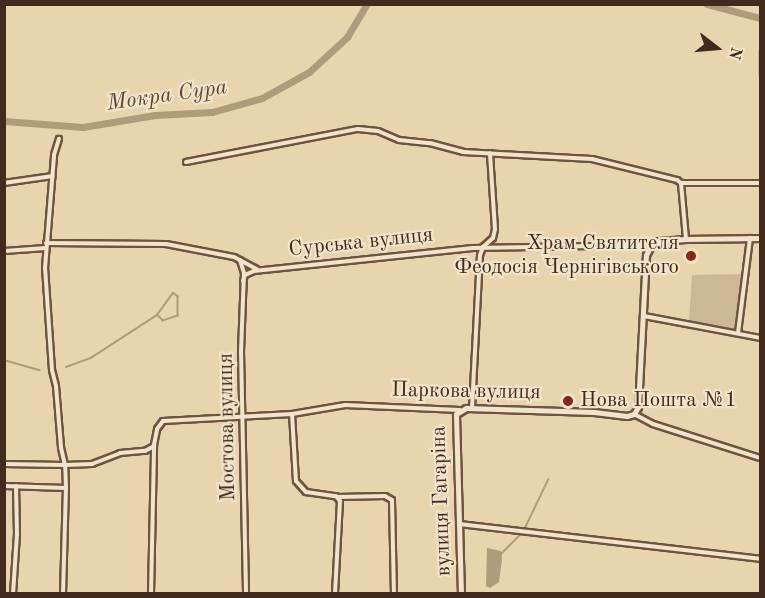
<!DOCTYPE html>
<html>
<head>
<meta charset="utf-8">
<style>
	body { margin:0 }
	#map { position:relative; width:765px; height:598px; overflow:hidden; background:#e8d5ad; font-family:"Old Standard TT",serif }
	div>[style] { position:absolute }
	.green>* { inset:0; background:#ccb895 }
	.water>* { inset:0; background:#b09b7c }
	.stream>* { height:1.5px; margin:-0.75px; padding:0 0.75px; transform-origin:0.75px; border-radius:0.75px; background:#b09b7c }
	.river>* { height:7px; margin:-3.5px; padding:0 3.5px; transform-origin:3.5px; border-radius:3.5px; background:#b09b7c }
	.roads { filter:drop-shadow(2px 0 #6d5441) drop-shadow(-2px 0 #6d5441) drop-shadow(0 2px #6d5441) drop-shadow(0 -2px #6d5441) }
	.street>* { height:4px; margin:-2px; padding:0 2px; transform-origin:2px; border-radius:2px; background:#f0e4ca }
	.secondary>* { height:5px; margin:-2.5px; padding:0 2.5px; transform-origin:2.5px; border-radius:2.5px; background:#f0e4ca }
	.dots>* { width:16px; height:16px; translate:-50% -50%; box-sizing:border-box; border:3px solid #f0e4ca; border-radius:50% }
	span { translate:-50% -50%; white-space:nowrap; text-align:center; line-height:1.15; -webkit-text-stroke:4.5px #f0e4ca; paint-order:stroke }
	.street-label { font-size:21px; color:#44291d }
	.poi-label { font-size:21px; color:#44291d }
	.right { translate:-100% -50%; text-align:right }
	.left { translate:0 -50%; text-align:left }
	.water-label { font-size:22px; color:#5f4635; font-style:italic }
	.frame { position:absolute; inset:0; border:6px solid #44291d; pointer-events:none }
	.north { position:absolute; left:687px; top:18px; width:60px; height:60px; -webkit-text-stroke:4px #f0e4ca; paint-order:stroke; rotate:106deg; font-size:16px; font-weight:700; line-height:24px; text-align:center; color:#44291d }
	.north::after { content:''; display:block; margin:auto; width:21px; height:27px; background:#44291d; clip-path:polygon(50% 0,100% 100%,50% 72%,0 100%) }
</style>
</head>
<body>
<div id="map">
	<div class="green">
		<div style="clip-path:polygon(743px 274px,737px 331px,689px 322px,692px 275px)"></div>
	</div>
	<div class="water">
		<div style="clip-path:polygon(487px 548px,501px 551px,502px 559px,499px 582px,490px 588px,486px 586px)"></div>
	</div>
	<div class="stream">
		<div style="left:760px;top:51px;width:24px;rotate:90deg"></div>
		<div style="left:4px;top:360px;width:37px;rotate:16deg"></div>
		<div style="left:66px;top:367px;width:27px;rotate:-20deg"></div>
		<div style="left:91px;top:358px;width:79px;rotate:-33.1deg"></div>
		<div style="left:157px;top:315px;width:27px;rotate:-54deg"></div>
		<div style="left:173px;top:293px;width:6px;rotate:31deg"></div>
		<div style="left:178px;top:296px;width:20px;rotate:90deg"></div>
		<div style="left:178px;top:316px;width:16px;rotate:162deg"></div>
		<div style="left:163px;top:321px;width:8px;rotate:-135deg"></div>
		<div style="left:501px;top:554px;width:31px;rotate:-45deg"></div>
		<div style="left:523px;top:532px;width:58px;rotate:-64.3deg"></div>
	</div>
	<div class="river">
		<div style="left:707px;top:4px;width:55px;rotate:14.8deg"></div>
		<div style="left:4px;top:121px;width:79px;rotate:4.3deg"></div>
		<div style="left:83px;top:127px;width:73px;rotate:-9.5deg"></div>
		<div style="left:155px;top:115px;width:57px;rotate:-3deg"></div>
		<div style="left:212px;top:112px;width:52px;rotate:-15.6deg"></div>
		<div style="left:262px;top:98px;width:54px;rotate:-29deg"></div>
		<div style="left:309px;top:72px;width:52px;rotate:-42.6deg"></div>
		<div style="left:347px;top:37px;width:39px;rotate:-59deg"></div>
	</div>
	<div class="roads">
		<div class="street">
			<div style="left:186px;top:162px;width:175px;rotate:-10.9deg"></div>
			<div style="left:358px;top:129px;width:20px;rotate:6deg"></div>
			<div style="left:378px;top:131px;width:23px;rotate:23deg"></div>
			<div style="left:399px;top:140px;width:31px;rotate:6deg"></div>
			<div style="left:430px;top:143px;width:34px;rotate:15deg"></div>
			<div style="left:463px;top:152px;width:129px;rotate:3.1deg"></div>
			<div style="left:592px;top:159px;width:88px;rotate:13.9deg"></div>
			<div style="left:677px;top:180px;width:5px;rotate:37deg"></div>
			<div style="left:681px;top:183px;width:79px"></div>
			<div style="left:4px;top:183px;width:49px;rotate:-8.1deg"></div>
			<div style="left:681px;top:183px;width:56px;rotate:84.9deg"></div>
			<div style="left:46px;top:243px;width:120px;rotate:0.5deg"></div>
			<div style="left:166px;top:244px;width:69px;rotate:10.8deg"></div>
			<div style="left:234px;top:257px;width:26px;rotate:28deg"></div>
			<div style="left:4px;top:251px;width:42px;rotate:-4.1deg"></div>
			<div style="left:240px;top:260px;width:14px;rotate:73deg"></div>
			<div style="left:244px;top:273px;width:79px;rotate:92.2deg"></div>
			<div style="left:241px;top:352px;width:242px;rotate:88.8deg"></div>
			<div style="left:243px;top:281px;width:6px;rotate:-72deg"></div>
			<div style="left:245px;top:275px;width:10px;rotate:-24deg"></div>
			<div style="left:254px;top:271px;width:220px;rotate:-6deg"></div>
			<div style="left:473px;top:248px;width:178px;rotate:-1deg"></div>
			<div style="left:644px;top:316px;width:118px;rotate:10.7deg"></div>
			<div style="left:738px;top:333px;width:96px;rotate:-82.8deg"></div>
			<div style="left:472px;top:408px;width:153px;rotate:-87deg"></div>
			<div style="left:480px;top:255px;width:9px;rotate:-69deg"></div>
			<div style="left:483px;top:247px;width:13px;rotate:-42deg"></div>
			<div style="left:493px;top:238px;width:9px;rotate:-77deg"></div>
			<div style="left:495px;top:229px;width:76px;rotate:-93.8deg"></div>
			<div style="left:292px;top:414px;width:67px;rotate:86.6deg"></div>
			<div style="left:296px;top:481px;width:15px;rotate:48deg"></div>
			<div style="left:306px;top:492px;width:30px;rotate:8deg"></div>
			<div style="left:336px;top:496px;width:6px;rotate:51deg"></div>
			<div style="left:340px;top:501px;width:93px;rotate:93.1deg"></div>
			<div style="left:634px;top:414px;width:21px;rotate:28deg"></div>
			<div style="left:653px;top:424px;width:112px;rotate:17.6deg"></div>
			<div style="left:4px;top:464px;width:61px;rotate:0.9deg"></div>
			<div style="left:65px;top:465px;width:18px;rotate:-103deg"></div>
			<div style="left:61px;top:447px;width:61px;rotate:-94.7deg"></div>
			<div style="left:56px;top:386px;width:16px;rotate:-104deg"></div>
			<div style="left:52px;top:370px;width:102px;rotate:-93.9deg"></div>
			<div style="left:45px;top:268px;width:113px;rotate:-85.4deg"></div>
			<div style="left:54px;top:155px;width:17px;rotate:-73deg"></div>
			<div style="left:4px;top:486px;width:62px;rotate:1.8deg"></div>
			<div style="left:66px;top:488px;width:23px;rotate:-92deg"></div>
			<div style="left:65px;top:465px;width:27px;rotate:-2deg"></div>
			<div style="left:92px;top:464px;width:30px;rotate:-21deg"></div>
			<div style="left:120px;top:453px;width:25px;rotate:-5deg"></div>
			<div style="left:145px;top:451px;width:10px;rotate:-29deg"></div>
			<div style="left:338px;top:497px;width:47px;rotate:-1.2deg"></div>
			<div style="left:385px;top:496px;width:8px;rotate:30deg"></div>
			<div style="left:392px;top:500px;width:94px;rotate:88.8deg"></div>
			<div style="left:459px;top:524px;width:303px;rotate:6.6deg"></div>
			<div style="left:13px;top:594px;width:60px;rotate:-86.2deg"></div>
			<div style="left:17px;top:534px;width:48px;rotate:-91.2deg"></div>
			<div style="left:63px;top:594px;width:106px;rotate:-88.4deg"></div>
			<div style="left:151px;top:594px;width:149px;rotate:-88.8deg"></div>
			<div style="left:154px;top:445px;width:16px;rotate:-79deg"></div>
			<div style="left:157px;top:429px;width:10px;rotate:-53deg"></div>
			<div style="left:163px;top:421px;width:129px;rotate:-3.1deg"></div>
			<div style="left:292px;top:414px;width:54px;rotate:-9.6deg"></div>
			<div style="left:345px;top:405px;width:115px;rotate:2.5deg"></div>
		</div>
		<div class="secondary">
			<div style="left:461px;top:594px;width:180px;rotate:-91.6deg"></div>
			<div style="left:456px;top:414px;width:12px;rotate:-31deg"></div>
			<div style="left:466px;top:408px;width:128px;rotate:1.8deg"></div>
			<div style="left:594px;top:412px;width:33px;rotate:7deg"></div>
			<div style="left:627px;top:416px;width:7px;rotate:-16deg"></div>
			<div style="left:634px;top:414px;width:8px;rotate:-60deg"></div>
			<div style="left:638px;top:407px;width:152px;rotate:-87deg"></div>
			<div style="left:646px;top:255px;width:11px;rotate:-63deg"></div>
			<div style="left:651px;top:245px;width:8px;rotate:-30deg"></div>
			<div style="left:658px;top:241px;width:28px;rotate:-4deg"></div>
			<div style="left:686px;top:239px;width:74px;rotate:-0.8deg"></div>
		</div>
	</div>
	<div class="dots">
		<div style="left:691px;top:256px;background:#8f2418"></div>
		<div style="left:568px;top:401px;background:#8f2418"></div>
	</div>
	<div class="street-label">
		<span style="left:361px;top:243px;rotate:-6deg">Сурська вулиця</span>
		<span style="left:466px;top:392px;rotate:1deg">Паркова вулиця</span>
		<span style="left:228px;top:427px;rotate:-91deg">Мостова вулиця</span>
		<span style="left:442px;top:501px;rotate:-92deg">вулиця Гагаріна</span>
	</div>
	<div class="poi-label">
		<span class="right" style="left:679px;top:256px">Храм Святителя<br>Феодосія Чернігівського</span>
		<span class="left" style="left:580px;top:401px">Нова Пошта №1</span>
	</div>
	<div class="water-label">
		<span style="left:167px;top:96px;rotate:-8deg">Мокра Сура</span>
	</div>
	<div class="frame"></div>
	<div class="north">N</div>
</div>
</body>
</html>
